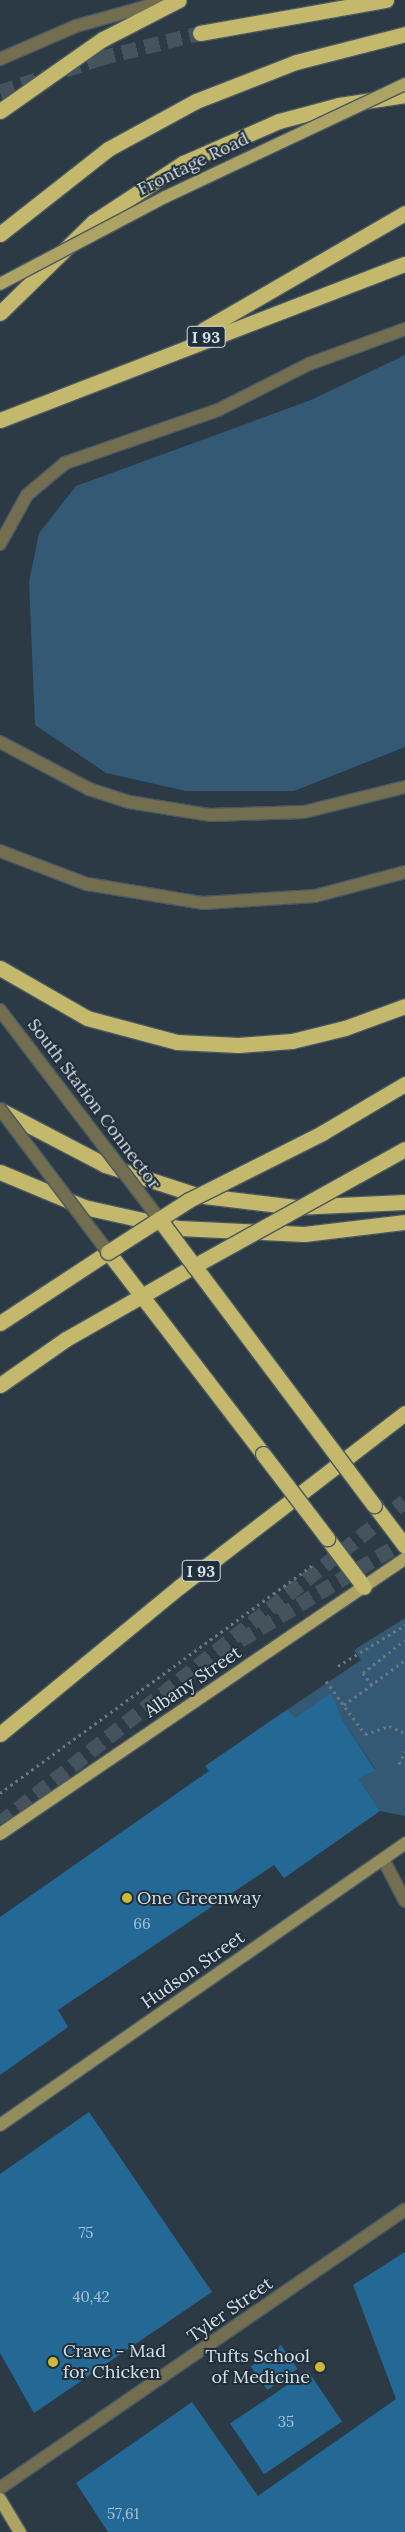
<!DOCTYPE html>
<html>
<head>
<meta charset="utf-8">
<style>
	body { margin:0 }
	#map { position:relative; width:405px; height:2532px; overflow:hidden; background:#2b3a45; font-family:Lora,serif }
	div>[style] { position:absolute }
	.green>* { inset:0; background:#335975 }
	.building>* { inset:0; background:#246996; transform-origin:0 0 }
	.highway-tunnel>* { height:15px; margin-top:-7.5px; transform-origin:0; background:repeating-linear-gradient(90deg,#45535d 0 15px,transparent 0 23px) }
	.path>* { height:3px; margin-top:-1.5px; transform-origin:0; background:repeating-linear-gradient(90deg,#6a7881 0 2.5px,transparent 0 6.5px) }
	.roads { filter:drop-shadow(1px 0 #4a5862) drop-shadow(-1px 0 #4a5862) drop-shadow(0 1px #4a5862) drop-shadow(0 -1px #4a5862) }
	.lane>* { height:12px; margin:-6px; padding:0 6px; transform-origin:6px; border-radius:6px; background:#736e50 }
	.street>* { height:12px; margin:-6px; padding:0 6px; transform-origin:6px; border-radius:6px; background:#736e50 }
	.secondary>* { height:12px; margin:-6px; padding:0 6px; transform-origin:6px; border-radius:6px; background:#938c5c }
	.primary>* { height:12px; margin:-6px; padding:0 6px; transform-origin:6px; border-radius:6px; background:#ada364 }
	.highway>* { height:15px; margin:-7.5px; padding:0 7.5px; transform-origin:7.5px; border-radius:7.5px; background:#c3b86b }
	.bridges { filter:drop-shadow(1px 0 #4a5862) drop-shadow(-1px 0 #4a5862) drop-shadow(0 1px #4a5862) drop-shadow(0 -1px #4a5862) }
	.lane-bridge>* { height:12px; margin:-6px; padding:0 6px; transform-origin:6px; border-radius:6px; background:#736e50 }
	.primary-bridge>* { height:12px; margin:-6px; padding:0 6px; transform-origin:6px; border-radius:6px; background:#ada364 }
	.highway-bridge>* { height:15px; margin:-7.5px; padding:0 7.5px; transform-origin:7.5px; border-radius:7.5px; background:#c3b86b }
	.dots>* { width:14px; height:14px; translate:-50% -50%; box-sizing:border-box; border:2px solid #212f3b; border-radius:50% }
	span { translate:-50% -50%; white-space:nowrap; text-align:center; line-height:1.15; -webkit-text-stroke:4px #212f3b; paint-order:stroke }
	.number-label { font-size:15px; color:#aac2d3 }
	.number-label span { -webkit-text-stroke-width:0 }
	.shield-label span { padding:1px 4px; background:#212f3b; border:1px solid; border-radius:4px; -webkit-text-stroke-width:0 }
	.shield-label { font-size:16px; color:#d6e0e7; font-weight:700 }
	.street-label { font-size:18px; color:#d6e0e7 }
	.poi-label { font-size:18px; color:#d6e0e7 }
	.left { translate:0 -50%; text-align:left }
	.right { translate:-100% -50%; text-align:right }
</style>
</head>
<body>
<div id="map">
	<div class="green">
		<div style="clip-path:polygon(405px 355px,405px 747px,294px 791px,186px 791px,106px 773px,35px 725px,29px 582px,39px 533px,76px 486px,311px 400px)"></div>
		<div style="clip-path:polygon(405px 1618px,405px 1816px,380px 1811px,359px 1779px,375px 1769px,344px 1723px,331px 1694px,295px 1718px,288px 1709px,361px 1660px,354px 1650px)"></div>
	</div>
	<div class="building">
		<div style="clip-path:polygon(331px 1693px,344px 1723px,375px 1770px,359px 1779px,380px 1811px,284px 1878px,274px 1865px,58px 2010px,68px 2027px,0 2075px,0 1917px,209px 1771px,205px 1766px,288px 1709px,295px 1718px)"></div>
		<div style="clip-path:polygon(89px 2112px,212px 2292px,34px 2413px,0 2353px,0 2174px)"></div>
		<div style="clip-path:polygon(405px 2252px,405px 2532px,108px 2532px,76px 2483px,192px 2402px,258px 2496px,396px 2399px,353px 2285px)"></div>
		<div style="left:281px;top:2345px;width:29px;height:37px;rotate:55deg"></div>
		<div style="left:308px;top:2371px;width:61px;height:94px;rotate:56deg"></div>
	</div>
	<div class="highway-tunnel">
		<div style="left:0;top:92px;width:106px;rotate:-18.8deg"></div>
		<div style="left:100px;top:58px;width:103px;rotate:-14deg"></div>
		<div style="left:240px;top:1640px;width:192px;rotate:-31deg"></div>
		<div style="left:0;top:1823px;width:517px;rotate:-38.49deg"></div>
	</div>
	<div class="path">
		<div style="left:338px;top:1666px;width:79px;rotate:-31.5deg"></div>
		<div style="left:326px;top:1681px;width:66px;rotate:53.7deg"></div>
		<div style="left:365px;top:1734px;width:25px;rotate:-18deg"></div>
		<div style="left:389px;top:1726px;width:17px;rotate:24deg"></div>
		<div style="left:372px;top:1685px;width:15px;rotate:-127deg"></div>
		<div style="left:363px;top:1673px;width:53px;rotate:-38.2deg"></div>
		<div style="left:344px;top:1705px;width:76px;rotate:-36.4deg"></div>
		<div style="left:399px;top:1764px;width:14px;rotate:-65deg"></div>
		<div style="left:0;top:1793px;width:389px;rotate:-36.1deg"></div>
	</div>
	<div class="roads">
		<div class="lane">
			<div style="left:0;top:59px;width:83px;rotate:-23.5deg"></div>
			<div style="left:76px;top:26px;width:97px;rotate:-15.6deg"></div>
			<div style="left:0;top:544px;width:56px;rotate:-61.1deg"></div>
			<div style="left:27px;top:495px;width:50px;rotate:-40.1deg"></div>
			<div style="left:65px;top:463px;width:162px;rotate:-19.1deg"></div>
			<div style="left:218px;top:410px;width:102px;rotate:-26.8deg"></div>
			<div style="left:309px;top:364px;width:102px;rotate:-20deg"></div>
			<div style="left:0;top:742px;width:101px;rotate:27.8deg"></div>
			<div style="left:89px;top:789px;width:42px;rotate:18deg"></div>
			<div style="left:129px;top:802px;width:81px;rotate:9.2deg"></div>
			<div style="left:209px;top:815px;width:95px;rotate:-1.8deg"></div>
			<div style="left:304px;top:812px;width:104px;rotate:-13.9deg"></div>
			<div style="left:0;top:851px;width:93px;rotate:20.8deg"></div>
			<div style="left:87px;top:884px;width:118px;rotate:9.3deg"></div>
			<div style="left:203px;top:903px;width:112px;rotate:-3.6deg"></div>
			<div style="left:315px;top:896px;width:93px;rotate:-14.9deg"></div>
		</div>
		<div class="street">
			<div style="left:383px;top:1859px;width:47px;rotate:62.4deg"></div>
			<div style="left:0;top:2488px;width:491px;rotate:-34.5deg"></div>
		</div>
		<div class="secondary">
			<div style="left:0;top:2125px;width:494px;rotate:-34.8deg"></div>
		</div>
		<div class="primary">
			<div style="left:0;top:1834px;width:490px;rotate:-34.2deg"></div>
			<div style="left:0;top:2499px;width:39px;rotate:59deg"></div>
		</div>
		<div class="highway">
			<div style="left:200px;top:33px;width:189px;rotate:-10.1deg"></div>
			<div style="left:0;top:111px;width:126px;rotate:-35deg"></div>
			<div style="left:103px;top:39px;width:85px;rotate:-27.2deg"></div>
			<div style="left:0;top:234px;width:137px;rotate:-38.2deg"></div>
			<div style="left:108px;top:149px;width:100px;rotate:-28.6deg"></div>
			<div style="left:196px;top:101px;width:107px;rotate:-21.3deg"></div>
			<div style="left:296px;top:62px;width:113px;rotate:-14.4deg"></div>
			<div style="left:0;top:313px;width:130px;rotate:-44.4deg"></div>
			<div style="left:93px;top:222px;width:108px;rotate:-33.2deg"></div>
			<div style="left:183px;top:163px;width:105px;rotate:-23.6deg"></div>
			<div style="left:279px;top:121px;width:62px;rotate:-14.9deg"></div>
			<div style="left:339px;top:105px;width:67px;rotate:-8.6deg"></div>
			<div style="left:203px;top:330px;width:233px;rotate:-30.1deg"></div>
			<div style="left:0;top:420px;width:434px;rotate:-21.1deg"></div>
			<div style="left:0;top:968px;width:100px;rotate:29.9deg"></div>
			<div style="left:87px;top:1018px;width:93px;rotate:14.9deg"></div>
			<div style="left:177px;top:1042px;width:61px;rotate:2.8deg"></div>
			<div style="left:238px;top:1045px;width:54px;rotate:-4.2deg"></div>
			<div style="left:292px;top:1041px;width:55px;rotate:-13.8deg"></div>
			<div style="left:345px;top:1028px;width:64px;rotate:-20.1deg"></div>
			<div style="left:0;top:1110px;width:119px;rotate:27.6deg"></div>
			<div style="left:105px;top:1165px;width:96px;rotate:18.2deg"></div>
			<div style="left:196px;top:1195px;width:100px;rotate:6.9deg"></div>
			<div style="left:295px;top:1207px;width:110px;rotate:-2.6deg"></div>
			<div style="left:0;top:1172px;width:91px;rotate:22.6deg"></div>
			<div style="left:84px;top:1207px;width:97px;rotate:12.5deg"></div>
			<div style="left:179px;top:1228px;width:125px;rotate:2.7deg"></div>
			<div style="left:304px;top:1234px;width:102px;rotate:-6.8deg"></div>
			<div style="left:0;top:1323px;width:129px;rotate:-33.3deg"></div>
			<div style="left:108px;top:1252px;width:255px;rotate:52.5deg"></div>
			<div style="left:0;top:1385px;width:80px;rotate:-34.9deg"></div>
			<div style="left:66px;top:1339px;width:147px;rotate:-29.7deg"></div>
			<div style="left:374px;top:1505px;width:51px;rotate:52.9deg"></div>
			<div style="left:327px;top:1538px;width:61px;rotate:52.9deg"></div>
			<div style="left:0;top:1734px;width:232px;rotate:-39.4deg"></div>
			<div style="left:179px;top:1587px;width:285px;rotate:-37.6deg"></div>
		</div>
	</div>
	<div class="bridges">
		<div class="lane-bridge">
			<div style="left:0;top:1010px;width:263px;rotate:52.7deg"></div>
			<div style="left:0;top:1109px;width:179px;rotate:52.9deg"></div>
		</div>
		<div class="primary-bridge">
			<div style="left:0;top:284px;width:187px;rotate:-27.8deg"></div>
			<div style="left:165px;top:197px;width:265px;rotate:-25.2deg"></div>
		</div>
		<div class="highway-bridge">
			<div style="left:159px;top:1219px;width:358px;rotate:53.1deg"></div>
			<div style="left:108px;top:1252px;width:96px;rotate:-32.7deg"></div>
			<div style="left:189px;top:1200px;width:149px;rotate:-26.7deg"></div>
			<div style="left:322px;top:1133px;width:96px;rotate:-30.6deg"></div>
			<div style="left:194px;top:1266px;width:241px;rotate:-29deg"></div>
			<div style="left:263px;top:1454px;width:106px;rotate:52.7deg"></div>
		</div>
	</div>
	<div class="dots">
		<div style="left:127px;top:1898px;background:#ccb939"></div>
		<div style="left:53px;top:2362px;background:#ccb939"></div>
		<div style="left:320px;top:2367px;background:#ccb939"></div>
	</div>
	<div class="number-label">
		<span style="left:142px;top:1924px">66</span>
		<span style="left:86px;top:2233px">75</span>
		<span style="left:91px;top:2297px">40,42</span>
		<span style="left:286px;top:2422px">35</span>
		<span style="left:123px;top:2514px">57,61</span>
	</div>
	<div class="shield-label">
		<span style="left:206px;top:337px">I 93</span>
		<span style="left:201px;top:1571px">I 93</span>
	</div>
	<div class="street-label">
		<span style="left:193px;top:164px;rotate:-26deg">Frontage Road</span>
		<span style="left:94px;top:1104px;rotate:53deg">South Station Connector</span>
		<span style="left:193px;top:1682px;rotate:-34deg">Albany Street</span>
		<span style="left:193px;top:1970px;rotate:-35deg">Hudson Street</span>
		<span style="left:230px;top:2310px;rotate:-35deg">Tyler Street</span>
	</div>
	<div class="poi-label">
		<span class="left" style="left:137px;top:1898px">One Greenway</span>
		<span class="left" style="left:63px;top:2362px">Crave - Mad<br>for Chicken</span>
		<span class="right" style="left:310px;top:2367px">Tufts School<br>of Medicine</span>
	</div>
</div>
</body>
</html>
